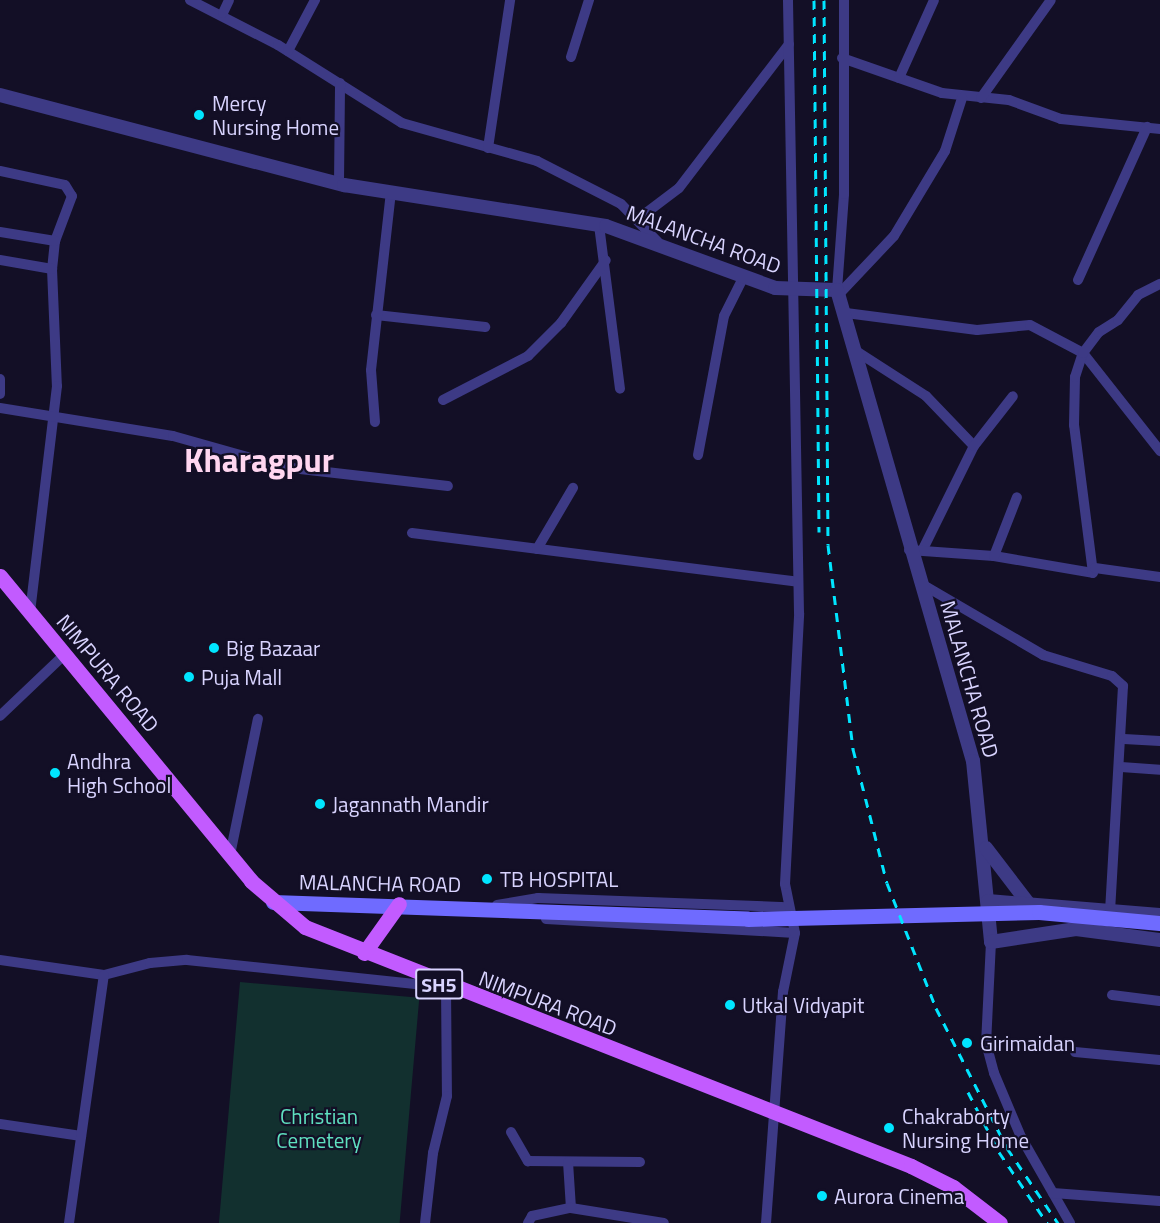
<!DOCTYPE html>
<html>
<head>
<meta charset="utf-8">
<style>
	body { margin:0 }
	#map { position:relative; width:1160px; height:1223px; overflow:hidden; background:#130f26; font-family:"Titillium Web",sans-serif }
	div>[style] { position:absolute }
	.green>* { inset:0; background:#12302f; transform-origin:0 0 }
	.minor>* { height:10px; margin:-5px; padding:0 5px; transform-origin:5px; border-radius:5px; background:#3d3a85 }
	.tertiary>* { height:14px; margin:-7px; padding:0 7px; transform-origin:7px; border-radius:7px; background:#3d3a85 }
	.secondary>* { height:15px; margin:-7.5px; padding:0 7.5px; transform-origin:7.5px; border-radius:7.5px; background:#6f6bff }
	.primary>* { height:15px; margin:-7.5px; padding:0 7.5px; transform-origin:7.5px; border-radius:7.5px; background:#c25bff }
	.rail>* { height:3px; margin-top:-1.5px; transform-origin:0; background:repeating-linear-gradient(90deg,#00e5ff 0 9px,transparent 0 17px) }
	.dots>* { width:16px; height:16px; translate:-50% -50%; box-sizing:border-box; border:3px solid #130f26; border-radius:50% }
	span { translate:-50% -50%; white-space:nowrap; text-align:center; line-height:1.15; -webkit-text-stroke:4.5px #130f26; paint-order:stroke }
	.shield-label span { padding:2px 4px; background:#130f26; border:2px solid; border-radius:4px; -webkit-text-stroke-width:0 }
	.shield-label { font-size:20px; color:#d9d4ff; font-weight:700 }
	.poi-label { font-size:21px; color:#d9d4ff }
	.left { translate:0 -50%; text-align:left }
	.street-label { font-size:21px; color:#d9d4ff }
	.park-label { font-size:21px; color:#5fe0c0 }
	.town-label { font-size:33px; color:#ffd6f0; font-weight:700 }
</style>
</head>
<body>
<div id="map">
	<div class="green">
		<div style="left:240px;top:982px;width:180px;height:242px;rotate:5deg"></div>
	</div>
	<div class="minor">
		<div style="left:190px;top:0;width:99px;rotate:27.1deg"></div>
		<div style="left:278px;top:45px;width:146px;rotate:32.2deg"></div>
		<div style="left:402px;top:123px;width:140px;rotate:15.7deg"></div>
		<div style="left:537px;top:161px;width:94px;rotate:27.1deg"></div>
		<div style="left:621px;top:204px;width:53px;rotate:45.8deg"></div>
		<div style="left:223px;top:13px;width:14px;rotate:-65deg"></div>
		<div style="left:288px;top:51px;width:58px;rotate:-62.1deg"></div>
		<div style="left:571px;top:57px;width:60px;rotate:-72.5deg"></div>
		<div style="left:842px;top:58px;width:106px;rotate:19.3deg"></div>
		<div style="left:942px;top:93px;width:67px;rotate:6deg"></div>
		<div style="left:1009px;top:100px;width:55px;rotate:20.1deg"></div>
		<div style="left:1061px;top:119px;width:100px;rotate:5.8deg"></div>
		<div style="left:899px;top:78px;width:85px;rotate:-65.8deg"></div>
		<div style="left:981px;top:98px;width:120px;rotate:-54.5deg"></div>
		<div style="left:488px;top:148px;width:150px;rotate:-81.5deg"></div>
		<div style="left:0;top:171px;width:66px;rotate:12.2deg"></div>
		<div style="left:65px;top:185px;width:13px;rotate:58deg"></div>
		<div style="left:72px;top:196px;width:48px;rotate:110.7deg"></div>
		<div style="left:55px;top:241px;width:28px;rotate:96deg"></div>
		<div style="left:52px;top:269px;width:117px;rotate:87.6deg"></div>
		<div style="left:57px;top:386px;width:228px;rotate:96.8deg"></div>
		<div style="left:339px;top:183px;width:100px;rotate:-89.4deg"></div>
		<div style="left:638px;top:219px;width:51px;rotate:-37.1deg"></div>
		<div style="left:679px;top:188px;width:181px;rotate:-52.6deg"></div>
		<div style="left:599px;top:225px;width:165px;rotate:82.7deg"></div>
		<div style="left:0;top:232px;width:56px;rotate:9.3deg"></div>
		<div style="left:0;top:260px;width:53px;rotate:9.8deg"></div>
		<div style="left:1078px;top:280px;width:168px;rotate:-65.7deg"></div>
		<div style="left:837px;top:290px;width:96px;rotate:-85.8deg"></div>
		<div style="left:844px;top:194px;width:194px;rotate:-90deg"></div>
		<div style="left:841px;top:292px;width:77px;rotate:-46.6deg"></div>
		<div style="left:894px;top:236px;width:99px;rotate:-59deg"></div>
		<div style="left:945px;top:151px;width:56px;rotate:-72.2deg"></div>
		<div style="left:846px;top:313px;width:132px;rotate:7.4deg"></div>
		<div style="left:977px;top:330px;width:53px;rotate:-5.4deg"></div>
		<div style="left:1030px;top:325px;width:60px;rotate:27.8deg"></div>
		<div style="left:1083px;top:353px;width:125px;rotate:51.8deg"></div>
		<div style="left:376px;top:315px;width:110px;rotate:6.3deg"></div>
		<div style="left:856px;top:351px;width:83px;rotate:32.7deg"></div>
		<div style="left:926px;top:396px;width:69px;rotate:46.2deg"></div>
		<div style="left:0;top:379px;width:15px;rotate:90deg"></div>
		<div style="left:443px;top:400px;width:96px;rotate:-27.4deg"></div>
		<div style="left:528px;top:356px;width:47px;rotate:-45deg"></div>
		<div style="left:561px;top:323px;width:77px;rotate:-54.5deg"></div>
		<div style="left:0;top:408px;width:175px;rotate:9.2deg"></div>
		<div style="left:173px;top:436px;width:114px;rotate:15.7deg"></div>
		<div style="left:283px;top:467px;width:166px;rotate:6.6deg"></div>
		<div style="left:375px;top:422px;width:52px;rotate:-94.4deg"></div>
		<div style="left:371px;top:370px;width:179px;rotate:-83.6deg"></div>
		<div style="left:698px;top:455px;width:141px;rotate:-79.4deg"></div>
		<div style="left:724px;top:316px;width:45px;rotate:-63.4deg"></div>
		<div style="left:412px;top:533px;width:389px;rotate:7.2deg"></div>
		<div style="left:537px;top:549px;width:71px;rotate:-59.5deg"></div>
		<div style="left:923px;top:549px;width:115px;rotate:-63.7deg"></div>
		<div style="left:974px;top:446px;width:63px;rotate:-52deg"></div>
		<div style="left:909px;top:550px;width:85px;rotate:4deg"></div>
		<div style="left:994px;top:556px;width:100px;rotate:9.7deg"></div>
		<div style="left:1093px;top:573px;width:149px;rotate:-97.3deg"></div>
		<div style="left:1074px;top:425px;width:48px;rotate:-88.8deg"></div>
		<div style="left:1075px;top:377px;width:25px;rotate:-72deg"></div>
		<div style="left:1083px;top:353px;width:26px;rotate:-53deg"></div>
		<div style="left:1099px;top:332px;width:22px;rotate:-32deg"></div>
		<div style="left:1118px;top:320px;width:32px;rotate:-51deg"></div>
		<div style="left:1138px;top:295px;width:25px;rotate:-27deg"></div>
		<div style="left:994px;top:556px;width:63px;rotate:-68.7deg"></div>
		<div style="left:1095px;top:568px;width:66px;rotate:7.9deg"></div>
		<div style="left:920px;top:583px;width:143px;rotate:30.3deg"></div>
		<div style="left:1043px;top:655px;width:72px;rotate:16.9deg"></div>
		<div style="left:1112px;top:676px;width:15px;rotate:42deg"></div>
		<div style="left:1123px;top:686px;width:224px;rotate:93.3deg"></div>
		<div style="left:0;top:716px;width:90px;rotate:-43.6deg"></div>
		<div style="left:1124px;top:739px;width:36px;rotate:3deg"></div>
		<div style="left:1121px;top:767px;width:39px;rotate:4deg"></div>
		<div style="left:230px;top:855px;width:139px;rotate:-78.4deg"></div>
		<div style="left:497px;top:905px;width:42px;rotate:-9.7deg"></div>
		<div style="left:538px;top:898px;width:249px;rotate:2.1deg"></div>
		<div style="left:546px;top:919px;width:249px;rotate:3.2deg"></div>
		<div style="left:991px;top:942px;width:101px;rotate:92.8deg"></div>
		<div style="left:986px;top:1043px;width:31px;rotate:75deg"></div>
		<div style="left:994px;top:1073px;width:69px;rotate:67.1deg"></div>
		<div style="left:1021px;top:1137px;width:99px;rotate:60.3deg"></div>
		<div style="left:0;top:960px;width:105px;rotate:8.2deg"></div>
		<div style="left:104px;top:975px;width:48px;rotate:-14.6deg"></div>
		<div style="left:150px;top:963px;width:37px;rotate:-5deg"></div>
		<div style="left:187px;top:960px;width:260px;rotate:6deg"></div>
		<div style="left:446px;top:987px;width:109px;rotate:89.5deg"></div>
		<div style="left:447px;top:1096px;width:59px;rotate:103.8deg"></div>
		<div style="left:433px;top:1153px;width:70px;rotate:96.5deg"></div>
		<div style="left:1112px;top:995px;width:48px;rotate:7.1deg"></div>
		<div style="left:1075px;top:1052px;width:85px;rotate:5.4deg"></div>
		<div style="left:0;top:1124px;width:82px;rotate:8.4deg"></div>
		<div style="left:511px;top:1132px;width:34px;rotate:60deg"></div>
		<div style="left:528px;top:1161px;width:112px;rotate:0.5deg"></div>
		<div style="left:568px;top:1162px;width:46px;rotate:86.3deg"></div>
		<div style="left:1053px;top:1193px;width:107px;rotate:4.3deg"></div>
		<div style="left:69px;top:1223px;width:250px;rotate:-82deg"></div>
		<div style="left:528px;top:1223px;width:8px;rotate:-60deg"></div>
		<div style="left:532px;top:1216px;width:40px;rotate:-12deg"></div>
		<div style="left:571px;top:1208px;width:94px;rotate:9.2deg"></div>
		<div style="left:766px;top:1223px;width:232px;rotate:-85.8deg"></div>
		<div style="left:783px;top:992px;width:60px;rotate:-78.5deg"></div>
		<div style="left:795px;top:933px;width:50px;rotate:-101.5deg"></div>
		<div style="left:785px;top:884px;width:271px;rotate:-87deg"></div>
		<div style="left:799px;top:613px;width:613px;rotate:-91.03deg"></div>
	</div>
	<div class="tertiary">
		<div style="left:0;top:95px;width:356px;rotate:14.7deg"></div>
		<div style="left:344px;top:185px;width:265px;rotate:8.9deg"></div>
		<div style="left:606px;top:226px;width:180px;rotate:20.1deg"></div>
		<div style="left:775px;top:288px;width:62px;rotate:1.8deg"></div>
		<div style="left:837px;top:290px;width:490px;rotate:73.9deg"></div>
		<div style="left:973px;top:761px;width:182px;rotate:84.3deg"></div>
		<div style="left:991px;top:942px;width:86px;rotate:-8.7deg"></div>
		<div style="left:1076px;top:929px;width:85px;rotate:7.5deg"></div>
		<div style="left:986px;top:848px;width:69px;rotate:52.6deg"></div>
		<div style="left:988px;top:901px;width:173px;rotate:4.7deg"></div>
	</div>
	<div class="secondary">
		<div style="left:273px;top:902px;width:475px;rotate:2deg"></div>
		<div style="left:748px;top:919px;width:291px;rotate:-1.4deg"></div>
		<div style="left:1039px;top:912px;width:121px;rotate:5.2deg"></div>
	</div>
	<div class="primary">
		<div style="left:0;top:576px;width:395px;rotate:50.5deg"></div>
		<div style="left:251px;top:881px;width:71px;rotate:40.4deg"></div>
		<div style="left:305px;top:927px;width:651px;rotate:21.52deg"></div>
		<div style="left:911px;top:1166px;width:47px;rotate:26.6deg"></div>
		<div style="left:953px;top:1187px;width:59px;rotate:37.5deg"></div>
		<div style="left:364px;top:953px;width:60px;rotate:-54.5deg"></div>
	</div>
	<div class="rail">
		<div style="left:814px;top:0;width:532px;rotate:89.46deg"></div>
		<div style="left:824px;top:0;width:545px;rotate:89.58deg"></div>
		<div style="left:828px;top:545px;width:206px;rotate:83deg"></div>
		<div style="left:853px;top:749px;width:138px;rotate:75.8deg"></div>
		<div style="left:887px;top:883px;width:134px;rotate:68.6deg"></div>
		<div style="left:936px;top:1008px;width:157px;rotate:63.1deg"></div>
		<div style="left:1007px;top:1148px;width:91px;rotate:55.8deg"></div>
		<div style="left:968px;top:1092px;width:68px;rotate:62.7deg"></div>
		<div style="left:999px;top:1152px;width:86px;rotate:55.9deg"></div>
	</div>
	<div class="dots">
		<div style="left:199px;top:115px;background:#00e5ff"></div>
		<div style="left:214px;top:648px;background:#00e5ff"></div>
		<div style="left:189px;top:677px;background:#00e5ff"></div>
		<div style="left:55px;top:773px;background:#00e5ff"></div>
		<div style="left:320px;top:804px;background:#00e5ff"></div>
		<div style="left:487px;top:879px;background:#00e5ff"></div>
		<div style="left:730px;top:1005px;background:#00e5ff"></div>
		<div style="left:967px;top:1043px;background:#00e5ff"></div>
		<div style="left:889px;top:1128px;background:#00e5ff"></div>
		<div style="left:822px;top:1196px;background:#00e5ff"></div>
	</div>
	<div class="shield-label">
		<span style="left:439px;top:984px">SH5</span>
	</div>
	<div class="poi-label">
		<span class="left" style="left:212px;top:115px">Mercy<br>Nursing Home</span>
		<span class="left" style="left:226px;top:648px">Big Bazaar</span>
		<span class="left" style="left:201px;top:677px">Puja Mall</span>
		<span class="left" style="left:67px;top:773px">Andhra<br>High School</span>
		<span class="left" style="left:332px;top:804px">Jagannath Mandir</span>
		<span class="left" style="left:500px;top:879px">TB HOSPITAL</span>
		<span class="left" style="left:742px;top:1005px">Utkal Vidyapit</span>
		<span class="left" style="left:980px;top:1043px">Girimaidan</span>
		<span class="left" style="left:902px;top:1128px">Chakraborty<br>Nursing Home</span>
		<span class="left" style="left:834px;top:1196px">Aurora Cinema</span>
	</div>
	<div class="street-label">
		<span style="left:704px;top:239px;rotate:20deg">MALANCHA ROAD</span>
		<span style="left:108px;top:673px;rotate:50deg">NIMPURA ROAD</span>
		<span style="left:970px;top:679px;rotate:74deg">MALANCHA ROAD</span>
		<span style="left:380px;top:883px;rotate:1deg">MALANCHA ROAD</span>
		<span style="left:548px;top:1003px;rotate:21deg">NIMPURA ROAD</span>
	</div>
	<div class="park-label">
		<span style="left:319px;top:1128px">Christian<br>Cemetery</span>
	</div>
	<div class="town-label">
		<span style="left:259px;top:461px">Kharagpur</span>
	</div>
</div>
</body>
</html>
